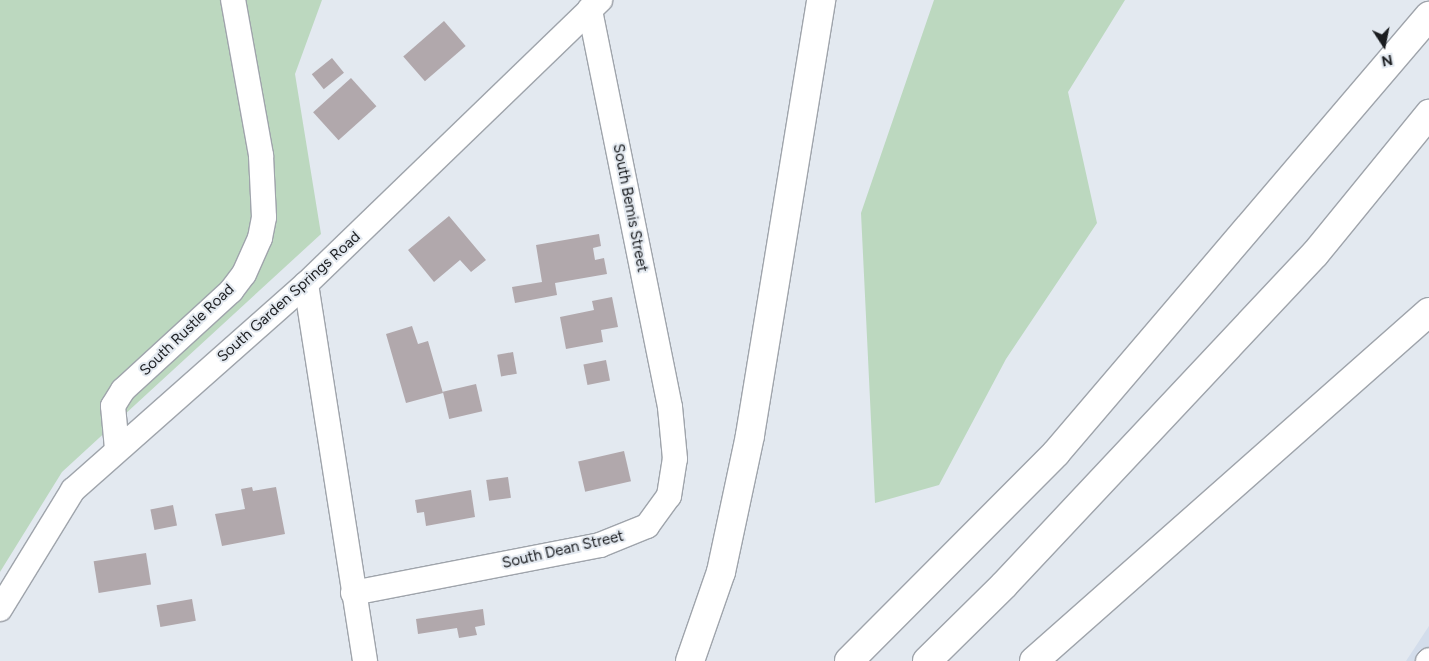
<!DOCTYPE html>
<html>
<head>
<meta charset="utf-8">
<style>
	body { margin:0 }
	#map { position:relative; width:1429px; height:661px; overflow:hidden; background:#e3e9f0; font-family:Figtree,sans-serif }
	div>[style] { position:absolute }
	.built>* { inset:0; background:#d3ddeb }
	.green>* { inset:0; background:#bcd8bf }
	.building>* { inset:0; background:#b1a8ac; transform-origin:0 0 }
	.roads { filter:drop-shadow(1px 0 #9fa4ab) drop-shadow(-1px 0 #9fa4ab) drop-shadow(0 1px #9fa4ab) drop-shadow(0 -1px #9fa4ab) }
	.minor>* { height:24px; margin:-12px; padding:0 12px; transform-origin:12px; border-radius:12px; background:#fff }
	.highway>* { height:28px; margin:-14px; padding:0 14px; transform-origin:14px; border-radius:14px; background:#fff }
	span { translate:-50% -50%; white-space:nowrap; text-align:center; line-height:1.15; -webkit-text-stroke:4px #e3e9f0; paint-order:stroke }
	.street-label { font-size:15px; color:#1b1d20 }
	.north { position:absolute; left:1359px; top:20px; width:50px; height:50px; -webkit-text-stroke:4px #e3e9f0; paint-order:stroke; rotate:169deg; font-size:14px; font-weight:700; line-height:20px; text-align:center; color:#1b1d20 }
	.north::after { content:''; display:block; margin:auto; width:18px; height:22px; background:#1b1d20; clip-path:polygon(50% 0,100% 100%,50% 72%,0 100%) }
</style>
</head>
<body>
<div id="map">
	<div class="built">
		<div style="clip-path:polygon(1429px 626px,1429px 661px,1406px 661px)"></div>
	</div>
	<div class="green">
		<div style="clip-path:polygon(0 0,322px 0,295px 74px,321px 234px,62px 472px,0 572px)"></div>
		<div style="clip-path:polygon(934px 0,1125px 0,1068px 92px,1097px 223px,1006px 359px,939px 485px,875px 503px,861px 213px)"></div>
	</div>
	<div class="building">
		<div style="left:444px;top:21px;width:33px;height:54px;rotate:49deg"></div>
		<div style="left:332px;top:58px;width:19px;height:26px;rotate:51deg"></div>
		<div style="left:351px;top:78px;width:38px;height:51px;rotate:48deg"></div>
		<div style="clip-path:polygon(449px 216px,486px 260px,471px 272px,460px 260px,434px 282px,408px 250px)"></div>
		<div style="clip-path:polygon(599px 234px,601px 246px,593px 248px,595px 260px,604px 258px,607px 274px,555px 283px,557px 295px,515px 303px,512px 287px,542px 282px,536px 245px)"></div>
		<div style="clip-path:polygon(612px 297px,618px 327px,601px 330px,603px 342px,566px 349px,560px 317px,594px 310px,592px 301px)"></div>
		<div style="clip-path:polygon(412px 326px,418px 344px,428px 341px,443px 393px,406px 403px,386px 334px)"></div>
		<div style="left:513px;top:352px;width:22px;height:16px;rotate:80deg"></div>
		<div style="left:606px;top:360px;width:21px;height:23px;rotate:79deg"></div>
		<div style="left:476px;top:384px;width:28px;height:34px;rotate:77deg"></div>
		<div style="left:624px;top:451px;width:31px;height:47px;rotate:77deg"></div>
		<div style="left:508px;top:477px;width:21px;height:22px;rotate:82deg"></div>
		<div style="clip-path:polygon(252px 487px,253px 491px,276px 487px,285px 534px,222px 546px,215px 514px,245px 509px,241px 489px)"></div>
		<div style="clip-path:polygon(471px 490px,475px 517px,426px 526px,424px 512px,417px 513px,415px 500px)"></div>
		<div style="left:173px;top:505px;width:21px;height:23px;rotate:79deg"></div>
		<div style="left:146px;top:553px;width:32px;height:53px;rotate:81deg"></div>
		<div style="left:192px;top:599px;width:22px;height:36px;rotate:80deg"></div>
		<div style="clip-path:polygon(483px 609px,485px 625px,475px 627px,477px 635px,459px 638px,457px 628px,418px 634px,416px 619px)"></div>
	</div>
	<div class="roads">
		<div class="minor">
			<div style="left:306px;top:284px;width:382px;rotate:81.1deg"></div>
			<div style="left:117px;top:449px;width:43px;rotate:-95.3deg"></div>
			<div style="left:113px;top:406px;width:19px;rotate:-58deg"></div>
			<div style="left:123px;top:390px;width:147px;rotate:-42.5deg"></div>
			<div style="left:231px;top:291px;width:21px;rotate:-53deg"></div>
			<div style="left:244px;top:274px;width:39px;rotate:-66deg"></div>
			<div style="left:260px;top:238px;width:21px;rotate:-79deg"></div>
			<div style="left:264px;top:217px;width:62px;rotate:-92.8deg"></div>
			<div style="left:261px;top:155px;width:158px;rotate:-100.2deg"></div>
			<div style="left:353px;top:593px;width:252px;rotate:-11deg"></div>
			<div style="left:600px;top:545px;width:51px;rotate:-22deg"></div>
			<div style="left:647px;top:526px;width:37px;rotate:-54deg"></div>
			<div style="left:669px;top:496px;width:37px;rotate:-81deg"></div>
			<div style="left:675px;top:459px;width:52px;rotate:-95.5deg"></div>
			<div style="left:670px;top:407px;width:406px;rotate:-101.4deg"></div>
			<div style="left:0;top:609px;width:140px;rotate:-58.5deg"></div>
			<div style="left:73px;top:490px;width:311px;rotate:-41.5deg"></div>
			<div style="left:306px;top:284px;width:409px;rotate:-44deg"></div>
			<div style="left:1428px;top:661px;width:1px;rotate:-45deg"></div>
		</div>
		<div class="highway">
			<div style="left:690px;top:661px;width:94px;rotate:-70.8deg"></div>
			<div style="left:721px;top:572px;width:140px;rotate:-78deg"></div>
			<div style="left:750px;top:435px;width:441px;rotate:-80.7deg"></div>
			<div style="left:849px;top:661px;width:293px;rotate:-45.1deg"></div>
			<div style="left:1056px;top:453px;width:575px;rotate:-49.52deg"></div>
			<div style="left:927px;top:661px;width:108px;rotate:-44.6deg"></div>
			<div style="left:1004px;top:585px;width:454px;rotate:-46.8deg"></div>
			<div style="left:1315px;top:254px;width:181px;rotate:-50.8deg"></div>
			<div style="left:1034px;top:661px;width:527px;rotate:-41.46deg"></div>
		</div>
	</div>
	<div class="street-label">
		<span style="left:630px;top:208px;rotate:79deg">South Bemis Street</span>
		<span style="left:289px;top:297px;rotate:-42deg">South Garden Springs Road</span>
		<span style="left:187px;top:330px;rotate:-44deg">South Rustle Road</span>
		<span style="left:563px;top:550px;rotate:-13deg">South Dean Street</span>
	</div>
	<div class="north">N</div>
</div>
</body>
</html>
